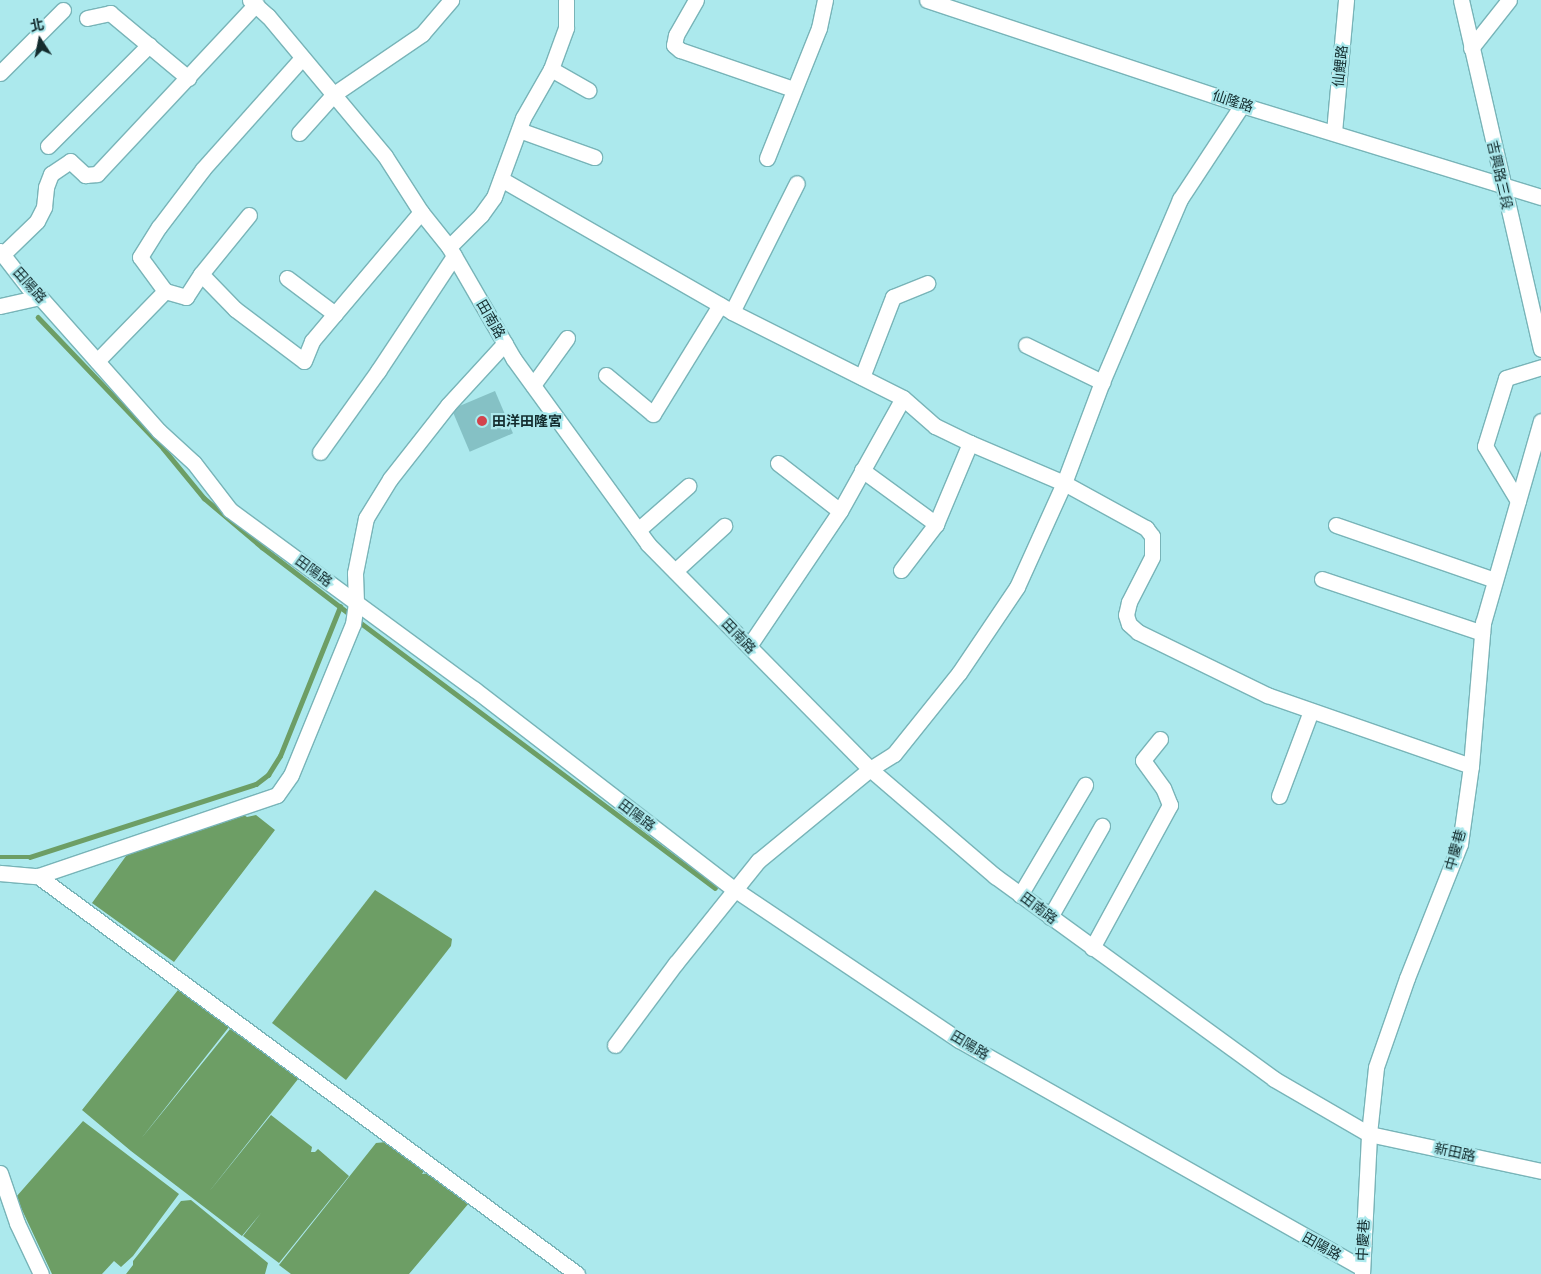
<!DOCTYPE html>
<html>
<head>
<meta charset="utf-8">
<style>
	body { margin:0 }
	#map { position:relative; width:1541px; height:1274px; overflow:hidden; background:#ace9ed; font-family:Lato,"Noto Sans TC",sans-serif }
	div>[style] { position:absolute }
	.water>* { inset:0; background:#6d9e65 }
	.stream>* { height:4.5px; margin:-2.25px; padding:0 2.25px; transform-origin:2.25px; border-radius:2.25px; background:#6d9e65 }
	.building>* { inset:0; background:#85c1c5; transform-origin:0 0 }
	.roads { filter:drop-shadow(1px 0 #78b4b8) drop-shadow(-1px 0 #78b4b8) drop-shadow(0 1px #78b4b8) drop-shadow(0 -1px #78b4b8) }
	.minor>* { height:15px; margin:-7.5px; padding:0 7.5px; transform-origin:7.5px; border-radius:7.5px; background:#fff }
	.dots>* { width:14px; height:14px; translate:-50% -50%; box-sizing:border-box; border:2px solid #ace9ed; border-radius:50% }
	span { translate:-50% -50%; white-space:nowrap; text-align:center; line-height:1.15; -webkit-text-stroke:4.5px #ace9ed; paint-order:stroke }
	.street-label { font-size:14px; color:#132c2e }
	.poi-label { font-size:14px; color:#132c2e; font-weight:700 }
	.left { translate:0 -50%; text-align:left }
	.north { position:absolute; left:15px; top:15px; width:50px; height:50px; -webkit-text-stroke:4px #ace9ed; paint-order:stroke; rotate:349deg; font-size:14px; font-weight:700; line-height:20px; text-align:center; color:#132c2e }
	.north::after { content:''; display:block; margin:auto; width:18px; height:22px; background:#132c2e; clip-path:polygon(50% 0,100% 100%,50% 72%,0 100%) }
</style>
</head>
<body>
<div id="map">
	<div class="water">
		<div style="clip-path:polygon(238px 811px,247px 817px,256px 815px,275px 830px,174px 962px,92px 903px,134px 845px)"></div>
		<div style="clip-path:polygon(375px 890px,452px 939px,451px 946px,346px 1080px,272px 1023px)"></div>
		<div style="clip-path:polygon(178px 990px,229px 1027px,140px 1140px,230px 1029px,293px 1074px,296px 1070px,302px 1074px,208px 1193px,271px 1115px,312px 1147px,311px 1152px,315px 1152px,318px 1149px,349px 1176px,279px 1263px,243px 1236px,261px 1213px,242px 1236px,131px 1151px,82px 1110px)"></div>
		<div style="clip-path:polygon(83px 1121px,179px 1194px,133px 1256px,121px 1267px,114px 1261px,102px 1274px,52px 1274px,16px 1197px)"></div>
		<div style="clip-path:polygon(386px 1142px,424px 1171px,422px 1174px,430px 1173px,469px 1203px,409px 1274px,291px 1274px,279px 1265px,376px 1143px)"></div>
		<div style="clip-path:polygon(191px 1200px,268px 1263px,265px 1274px,126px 1274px,133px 1265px,133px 1261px,181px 1201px)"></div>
	</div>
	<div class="stream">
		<div style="left:38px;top:317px;width:181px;rotate:46.3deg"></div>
		<div style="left:163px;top:448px;width:65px;rotate:50.6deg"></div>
		<div style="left:204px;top:498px;width:76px;rotate:40.2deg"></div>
		<div style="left:262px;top:547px;width:112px;rotate:37.4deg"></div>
		<div style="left:357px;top:620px;width:447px;rotate:36.8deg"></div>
		<div style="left:0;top:857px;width:30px"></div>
		<div style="left:30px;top:857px;width:237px;rotate:-17.9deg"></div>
		<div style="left:256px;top:784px;width:15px;rotate:-37deg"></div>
		<div style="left:268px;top:775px;width:22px;rotate:-58deg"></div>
		<div style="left:280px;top:756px;width:161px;rotate:-68.1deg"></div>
	</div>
	<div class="building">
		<div style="left:495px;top:391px;width:46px;height:47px;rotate:67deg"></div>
	</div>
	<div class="roads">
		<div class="minor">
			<div style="left:250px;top:0;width:24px;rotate:42deg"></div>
			<div style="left:268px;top:16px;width:182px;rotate:50.1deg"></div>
			<div style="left:385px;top:156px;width:67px;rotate:57.3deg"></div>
			<div style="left:421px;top:212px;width:45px;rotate:51.3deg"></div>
			<div style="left:449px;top:247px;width:128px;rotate:60deg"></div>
			<div style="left:513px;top:358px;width:230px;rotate:54deg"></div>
			<div style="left:648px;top:544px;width:316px;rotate:45.4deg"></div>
			<div style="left:870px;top:769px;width:165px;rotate:40.6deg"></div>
			<div style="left:995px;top:876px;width:345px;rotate:36deg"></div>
			<div style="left:1274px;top:1079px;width:110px;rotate:30.1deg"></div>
			<div style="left:1369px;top:1134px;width:176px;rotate:12.1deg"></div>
			<div style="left:696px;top:0;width:40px;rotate:119.7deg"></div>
			<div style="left:676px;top:35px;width:10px;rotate:101deg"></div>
			<div style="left:674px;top:45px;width:8px;rotate:40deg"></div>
			<div style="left:680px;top:50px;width:120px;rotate:19deg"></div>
			<div style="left:927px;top:0;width:332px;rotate:18.4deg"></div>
			<div style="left:1242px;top:105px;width:313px;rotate:17.1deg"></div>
			<div style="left:1461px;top:0;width:358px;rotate:77.1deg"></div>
			<div style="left:87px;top:18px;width:24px;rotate:-12deg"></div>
			<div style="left:110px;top:13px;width:102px;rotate:39.8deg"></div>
			<div style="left:1471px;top:48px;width:61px;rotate:-51.6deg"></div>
			<div style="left:551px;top:69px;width:43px;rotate:29.6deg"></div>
			<div style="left:0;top:73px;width:89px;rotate:-45deg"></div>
			<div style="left:519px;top:130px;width:80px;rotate:19.8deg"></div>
			<div style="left:1334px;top:132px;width:133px;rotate:-84.8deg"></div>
			<div style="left:299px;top:133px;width:52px;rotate:-48.1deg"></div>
			<div style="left:334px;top:94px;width:107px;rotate:-34.3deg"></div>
			<div style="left:422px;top:34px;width:45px;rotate:-49.5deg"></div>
			<div style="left:48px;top:146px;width:143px;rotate:-45deg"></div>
			<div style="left:767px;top:158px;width:140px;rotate:-68.2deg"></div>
			<div style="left:819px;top:28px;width:29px;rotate:-78deg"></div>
			<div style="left:501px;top:179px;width:267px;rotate:29.9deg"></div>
			<div style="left:732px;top:312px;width:191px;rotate:26.7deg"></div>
			<div style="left:903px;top:398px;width:43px;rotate:41.2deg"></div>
			<div style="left:935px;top:426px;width:39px;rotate:26deg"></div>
			<div style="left:970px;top:443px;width:102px;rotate:23.1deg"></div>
			<div style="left:1064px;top:483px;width:94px;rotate:28.8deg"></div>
			<div style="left:1146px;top:528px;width:10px;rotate:53deg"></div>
			<div style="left:1152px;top:536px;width:21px;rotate:90deg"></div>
			<div style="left:1152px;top:557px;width:51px;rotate:117.1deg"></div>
			<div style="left:1129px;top:602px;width:13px;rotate:103deg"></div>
			<div style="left:1126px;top:615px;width:9px;rotate:72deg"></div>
			<div style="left:1129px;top:624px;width:12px;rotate:42deg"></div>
			<div style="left:1138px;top:632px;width:144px;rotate:26deg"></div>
			<div style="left:1267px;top:695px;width:216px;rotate:19.2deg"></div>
			<div style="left:449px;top:247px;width:45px;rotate:-45deg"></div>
			<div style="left:481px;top:215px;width:22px;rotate:-54deg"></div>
			<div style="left:494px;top:197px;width:84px;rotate:-69.8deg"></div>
			<div style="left:523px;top:118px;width:56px;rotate:-60.3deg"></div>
			<div style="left:551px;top:69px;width:44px;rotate:-69.9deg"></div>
			<div style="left:566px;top:28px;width:28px;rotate:-90deg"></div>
			<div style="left:0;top:251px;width:46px;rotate:52.1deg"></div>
			<div style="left:28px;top:287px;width:16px;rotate:40deg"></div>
			<div style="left:40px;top:297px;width:179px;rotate:48.4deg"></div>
			<div style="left:159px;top:431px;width:47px;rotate:42.4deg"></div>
			<div style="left:194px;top:463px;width:59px;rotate:52.5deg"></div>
			<div style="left:230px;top:510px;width:303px;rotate:36.3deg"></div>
			<div style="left:474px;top:689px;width:328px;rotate:37.6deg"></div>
			<div style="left:734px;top:889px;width:271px;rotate:33.9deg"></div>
			<div style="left:959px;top:1040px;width:463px;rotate:29.5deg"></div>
			<div style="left:3px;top:254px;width:47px;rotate:-44.1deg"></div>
			<div style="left:37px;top:221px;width:16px;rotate:-63deg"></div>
			<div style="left:44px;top:207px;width:20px;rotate:-84deg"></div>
			<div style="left:46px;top:187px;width:14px;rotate:-69deg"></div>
			<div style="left:51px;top:174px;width:23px;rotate:-34deg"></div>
			<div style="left:70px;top:161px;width:21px;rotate:43deg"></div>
			<div style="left:85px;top:175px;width:12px;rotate:-5deg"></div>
			<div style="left:97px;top:174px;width:233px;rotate:-46.9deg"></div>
			<div style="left:201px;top:274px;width:49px;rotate:45.8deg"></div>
			<div style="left:235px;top:309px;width:86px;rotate:37deg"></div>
			<div style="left:304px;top:361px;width:22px;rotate:-68deg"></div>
			<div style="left:312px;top:341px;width:169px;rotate:-49.8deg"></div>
			<div style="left:287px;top:278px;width:60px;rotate:36.9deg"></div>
			<div style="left:165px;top:291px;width:22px;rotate:16deg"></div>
			<div style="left:186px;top:297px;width:27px;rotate:-57deg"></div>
			<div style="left:201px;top:274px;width:76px;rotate:-50.9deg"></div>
			<div style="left:0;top:306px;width:41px;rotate:-12.7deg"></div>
			<div style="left:732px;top:312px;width:144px;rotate:-63.3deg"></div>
			<div style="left:1026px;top:345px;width:85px;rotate:26deg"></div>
			<div style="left:97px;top:361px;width:98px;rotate:-45.8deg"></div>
			<div style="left:165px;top:291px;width:42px;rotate:-126.3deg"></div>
			<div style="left:140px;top:257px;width:36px;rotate:-58deg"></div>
			<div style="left:159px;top:227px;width:73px;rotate:-52.8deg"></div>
			<div style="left:203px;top:169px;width:149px;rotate:-48.3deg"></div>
			<div style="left:606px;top:375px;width:61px;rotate:39.7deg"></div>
			<div style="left:653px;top:414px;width:128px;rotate:-58.4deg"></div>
			<div style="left:862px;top:377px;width:86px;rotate:-68.8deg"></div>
			<div style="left:893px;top:297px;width:37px;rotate:-22deg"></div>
			<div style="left:533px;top:385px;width:58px;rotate:-54.1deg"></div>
			<div style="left:320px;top:452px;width:100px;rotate:-54.4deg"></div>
			<div style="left:378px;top:371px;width:138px;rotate:-56.5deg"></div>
			<div style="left:778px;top:463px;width:78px;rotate:37.7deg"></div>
			<div style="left:862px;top:470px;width:92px;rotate:36.1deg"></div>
			<div style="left:1518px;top:501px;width:64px;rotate:-121deg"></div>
			<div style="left:1485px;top:446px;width:71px;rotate:-72.8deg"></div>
			<div style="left:1506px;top:378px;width:37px;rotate:-17deg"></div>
			<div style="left:1336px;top:525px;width:168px;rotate:19.1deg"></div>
			<div style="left:638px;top:530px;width:67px;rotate:-41.3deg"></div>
			<div style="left:901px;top:570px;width:58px;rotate:-52.7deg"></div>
			<div style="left:936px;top:524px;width:88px;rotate:-67.2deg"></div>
			<div style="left:675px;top:571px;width:67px;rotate:-42.6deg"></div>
			<div style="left:1322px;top:579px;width:169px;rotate:18.6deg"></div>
			<div style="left:749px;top:646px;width:163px;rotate:-56deg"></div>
			<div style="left:840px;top:511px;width:129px;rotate:-60.9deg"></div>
			<div style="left:1279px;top:796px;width:91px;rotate:-69.4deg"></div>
			<div style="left:0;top:873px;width:38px;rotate:5deg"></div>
			<div style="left:38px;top:876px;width:670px;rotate:36.44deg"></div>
			<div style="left:38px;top:876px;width:252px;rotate:-18.7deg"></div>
			<div style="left:277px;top:795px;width:24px;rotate:-55deg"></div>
			<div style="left:291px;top:775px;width:163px;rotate:-67.7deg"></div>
			<div style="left:353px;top:624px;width:22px;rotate:-82deg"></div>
			<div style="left:356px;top:602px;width:29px;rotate:-92deg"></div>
			<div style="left:355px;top:573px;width:56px;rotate:-78.7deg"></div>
			<div style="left:366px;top:518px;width:46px;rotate:-58.4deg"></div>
			<div style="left:390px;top:479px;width:94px;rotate:-51.9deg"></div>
			<div style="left:448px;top:405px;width:84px;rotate:-47.4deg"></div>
			<div style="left:1020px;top:895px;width:128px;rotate:-59.4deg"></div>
			<div style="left:1050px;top:917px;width:105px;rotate:-60.3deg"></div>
			<div style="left:1092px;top:948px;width:163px;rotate:-61.4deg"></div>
			<div style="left:1170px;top:805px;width:18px;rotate:-112deg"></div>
			<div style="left:1163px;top:788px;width:34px;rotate:-126deg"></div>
			<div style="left:1143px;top:760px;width:27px;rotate:-51deg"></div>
			<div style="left:615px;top:1045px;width:102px;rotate:-53.4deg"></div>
			<div style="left:676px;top:963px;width:131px;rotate:-51.2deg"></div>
			<div style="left:758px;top:861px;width:145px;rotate:-39.4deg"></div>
			<div style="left:870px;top:769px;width:28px;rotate:-32deg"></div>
			<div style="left:894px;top:754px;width:104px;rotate:-51.3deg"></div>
			<div style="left:959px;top:673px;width:104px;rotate:-56deg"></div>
			<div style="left:1017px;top:587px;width:114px;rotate:-65.7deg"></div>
			<div style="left:1064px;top:483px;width:108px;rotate:-69.4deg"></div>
			<div style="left:1102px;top:382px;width:199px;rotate:-66.9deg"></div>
			<div style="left:1180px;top:199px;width:113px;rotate:-56.6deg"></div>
			<div style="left:0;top:1173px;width:53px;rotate:71.2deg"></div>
			<div style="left:17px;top:1223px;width:56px;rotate:64.8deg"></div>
			<div style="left:1362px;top:1274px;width:140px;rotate:-87.1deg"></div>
			<div style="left:1369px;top:1134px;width:67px;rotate:-84deg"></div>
			<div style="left:1376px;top:1067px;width:94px;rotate:-70.8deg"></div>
			<div style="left:1407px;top:978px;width:144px;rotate:-68.4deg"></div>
			<div style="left:1460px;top:844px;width:79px;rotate:-82deg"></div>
			<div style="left:1471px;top:766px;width:144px;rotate:-85.2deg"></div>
			<div style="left:1483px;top:623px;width:210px;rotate:-74deg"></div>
		</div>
	</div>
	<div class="dots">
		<div style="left:482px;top:421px;background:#d3434d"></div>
	</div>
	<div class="street-label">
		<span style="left:1340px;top:66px;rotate:-84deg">仙鯉路</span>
		<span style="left:1233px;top:101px;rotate:18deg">仙隆路</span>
		<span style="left:1500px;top:175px;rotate:77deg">吉興路三段</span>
		<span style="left:30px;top:285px;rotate:48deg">田陽路</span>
		<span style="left:491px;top:319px;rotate:60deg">田南路</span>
		<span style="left:314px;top:571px;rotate:36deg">田陽路</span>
		<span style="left:739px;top:636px;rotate:46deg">田南路</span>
		<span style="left:637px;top:815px;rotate:37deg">田陽路</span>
		<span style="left:1455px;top:850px;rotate:-74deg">中慶巷</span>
		<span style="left:1039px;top:908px;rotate:37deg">田南路</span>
		<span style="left:970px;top:1045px;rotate:31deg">田陽路</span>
		<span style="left:1455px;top:1152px;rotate:12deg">新田路</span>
		<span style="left:1363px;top:1240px;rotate:-87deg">中慶巷</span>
		<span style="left:1322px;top:1246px;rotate:29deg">田陽路</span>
	</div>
	<div class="poi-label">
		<span class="left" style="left:492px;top:421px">田洋田隆宮</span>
	</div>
	<div class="north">北</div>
</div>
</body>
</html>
